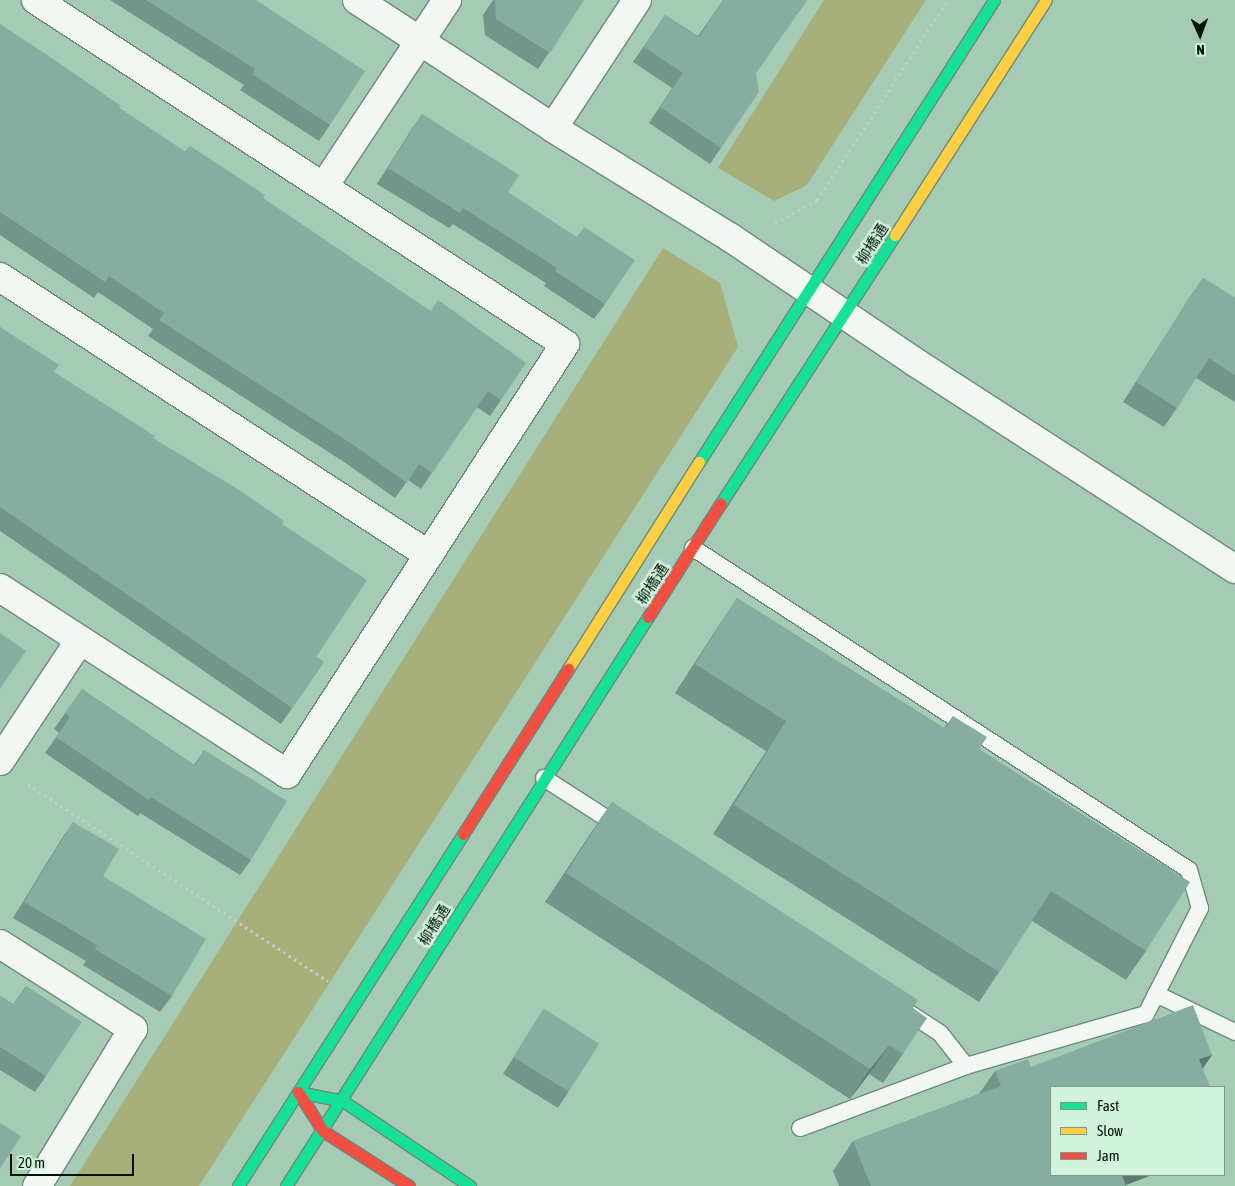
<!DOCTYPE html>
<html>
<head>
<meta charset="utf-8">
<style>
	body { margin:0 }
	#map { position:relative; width:1235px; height:1186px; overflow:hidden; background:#a5cbb5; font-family:"Asap Condensed","Noto Sans JP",sans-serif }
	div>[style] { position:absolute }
	.green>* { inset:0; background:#a7b07b }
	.path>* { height:3px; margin-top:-1.5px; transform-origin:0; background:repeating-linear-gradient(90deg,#c2cec7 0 2.5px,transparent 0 6.5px) }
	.roads { filter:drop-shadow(1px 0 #6d8b7b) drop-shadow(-1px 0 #6d8b7b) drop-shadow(0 1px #6d8b7b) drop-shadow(0 -1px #6d8b7b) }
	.lane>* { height:16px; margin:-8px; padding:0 8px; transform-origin:8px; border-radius:8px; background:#f2f7f4 }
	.street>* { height:28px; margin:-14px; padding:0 14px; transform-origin:14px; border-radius:14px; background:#f2f7f4 }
	.fast>* { height:11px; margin:-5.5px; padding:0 5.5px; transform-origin:5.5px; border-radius:5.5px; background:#16e098 }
	.slow>* { height:11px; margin:-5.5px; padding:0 5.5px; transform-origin:5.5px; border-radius:5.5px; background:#ffcf43 }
	.jam>* { height:11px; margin:-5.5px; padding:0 5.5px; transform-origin:5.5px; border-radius:5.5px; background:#f24e42 }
	.wall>* { inset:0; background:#74958a }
	.shaded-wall>* { inset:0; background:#5e7970 }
	.building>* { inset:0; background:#87ada0; transform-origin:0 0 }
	span { translate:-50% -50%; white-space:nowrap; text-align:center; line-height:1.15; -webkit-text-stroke:5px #d1f2dd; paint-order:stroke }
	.street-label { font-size:15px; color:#001307 }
	.legend { position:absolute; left:1050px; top:1086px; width:175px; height:90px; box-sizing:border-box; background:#d1f2dd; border:1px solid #7d9987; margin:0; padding:6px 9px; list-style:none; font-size:15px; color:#001307 }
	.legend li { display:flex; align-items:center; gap:10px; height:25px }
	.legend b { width:25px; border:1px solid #7d9987 }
	.north { position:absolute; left:1175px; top:10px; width:50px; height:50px; -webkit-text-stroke:4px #d1f2dd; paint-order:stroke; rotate:178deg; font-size:14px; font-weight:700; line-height:20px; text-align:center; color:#001307 }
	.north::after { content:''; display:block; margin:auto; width:18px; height:22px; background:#001307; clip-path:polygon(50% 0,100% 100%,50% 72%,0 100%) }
	.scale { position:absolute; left:10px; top:1154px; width:124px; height:22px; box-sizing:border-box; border:2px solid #001307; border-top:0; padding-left:6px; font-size:15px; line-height:18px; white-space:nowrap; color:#001307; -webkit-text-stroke:4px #d1f2dd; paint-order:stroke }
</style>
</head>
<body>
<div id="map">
	<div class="green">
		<div style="clip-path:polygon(824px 0,926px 0,807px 185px,774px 201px,718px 168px)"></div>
		<div style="clip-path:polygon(663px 248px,720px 283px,738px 347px,199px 1186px,70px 1186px)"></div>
	</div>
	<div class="path">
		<div style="left:775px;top:223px;width:48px;rotate:-28.7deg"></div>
		<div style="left:817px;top:200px;width:239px;rotate:-56.8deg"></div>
		<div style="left:28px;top:784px;width:359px;rotate:33.3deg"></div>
	</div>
	<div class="roads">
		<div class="lane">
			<div style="left:693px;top:548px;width:591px;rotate:32.99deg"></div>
			<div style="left:1189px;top:870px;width:40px;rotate:74deg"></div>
			<div style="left:1200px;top:908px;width:119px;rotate:117deg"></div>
			<div style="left:1146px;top:1014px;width:187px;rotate:163.9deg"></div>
			<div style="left:966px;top:1066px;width:177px;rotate:159.5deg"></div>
			<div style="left:544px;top:778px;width:90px;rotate:32.8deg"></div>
			<div style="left:1156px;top:994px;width:88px;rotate:25.7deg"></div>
			<div style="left:906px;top:1011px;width:40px;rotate:32.9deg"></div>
			<div style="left:940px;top:1033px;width:42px;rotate:51.8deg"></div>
		</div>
		<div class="street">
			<div style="left:357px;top:0;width:234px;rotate:33.1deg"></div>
			<div style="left:553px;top:128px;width:209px;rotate:31.7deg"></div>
			<div style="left:731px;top:238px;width:222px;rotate:34deg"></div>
			<div style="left:915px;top:362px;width:381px;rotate:32.9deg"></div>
			<div style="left:553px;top:128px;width:153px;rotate:-56.7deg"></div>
			<div style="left:324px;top:186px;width:223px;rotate:-56.5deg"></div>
			<div style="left:0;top:277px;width:511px;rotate:32.94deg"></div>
			<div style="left:0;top:588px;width:342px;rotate:32.9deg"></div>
			<div style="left:287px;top:774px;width:512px;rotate:-57.12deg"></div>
			<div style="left:565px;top:344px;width:631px;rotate:-146.96deg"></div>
			<div style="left:0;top:761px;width:145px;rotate:-56.5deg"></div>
			<div style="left:0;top:944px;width:158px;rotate:32.6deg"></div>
			<div style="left:133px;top:1029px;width:184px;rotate:121.4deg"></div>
		</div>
		<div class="fast">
			<div style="left:699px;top:462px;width:548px;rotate:-57.44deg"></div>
			<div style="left:721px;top:503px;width:320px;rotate:-57deg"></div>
			<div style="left:298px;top:1092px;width:46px;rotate:11.3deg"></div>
			<div style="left:343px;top:1101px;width:153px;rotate:33.8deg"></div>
			<div style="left:238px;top:1186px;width:418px;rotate:-57.4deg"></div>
			<div style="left:286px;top:1186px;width:674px;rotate:-57.54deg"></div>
		</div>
		<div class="slow">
			<div style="left:895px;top:235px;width:279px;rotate:-57.3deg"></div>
			<div style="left:568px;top:669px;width:245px;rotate:-57.7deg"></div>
		</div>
		<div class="jam">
			<div style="left:648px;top:617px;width:135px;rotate:-57.4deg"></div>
			<div style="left:463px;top:834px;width:196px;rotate:-57.5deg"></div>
			<div style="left:298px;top:1092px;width:46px;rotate:57.3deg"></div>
			<div style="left:323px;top:1131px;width:102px;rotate:32.6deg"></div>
		</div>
	</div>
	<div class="wall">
		<div style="clip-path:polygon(110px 0,256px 0,330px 125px,319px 141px,240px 90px,244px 85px)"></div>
		<div style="clip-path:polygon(493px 0,584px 0,538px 69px,485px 35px,483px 15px)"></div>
		<div style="clip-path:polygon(723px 0,807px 0,756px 73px,721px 148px,710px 164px,649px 123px,672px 88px,633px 62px,665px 15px,698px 36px)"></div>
		<div style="clip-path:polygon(0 24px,119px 108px,185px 152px,190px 146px,263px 198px,501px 400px,490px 416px,477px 407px,421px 489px,408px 480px,395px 498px,344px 462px,148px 336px,153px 329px,98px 292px,94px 298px,0 235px)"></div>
		<div style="clip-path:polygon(422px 114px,508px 192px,605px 304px,594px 319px,544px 286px,546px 283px,453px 224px,449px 228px,377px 184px,411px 130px)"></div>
		<div style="clip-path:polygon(1203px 278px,1235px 298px,1235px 402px,1196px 378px,1177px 408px,1164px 427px,1123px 402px,1190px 297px)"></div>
		<div style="clip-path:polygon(0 327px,54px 372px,282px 524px,316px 657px,324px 662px,281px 724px,0 531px)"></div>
		<div style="clip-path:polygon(737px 598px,944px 728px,953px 716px,979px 749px,1146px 951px,1126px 980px,1032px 921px,999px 972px,979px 1002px,713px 834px,766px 751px,675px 693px,717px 628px)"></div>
		<div style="clip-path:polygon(82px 689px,194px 765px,204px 750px,251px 860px,240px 875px,140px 813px,138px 816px,45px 753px,59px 733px,54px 729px)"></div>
		<div style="clip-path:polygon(612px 802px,913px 1008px,903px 1054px,883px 1083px,869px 1074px,850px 1099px,545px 902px,592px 831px)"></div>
		<div style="clip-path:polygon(73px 822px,103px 876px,172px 996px,160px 1012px,83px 965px,86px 961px,13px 918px,62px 838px)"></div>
		<div style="clip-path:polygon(26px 986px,46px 1076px,35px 1092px,0 1070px,0 996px,13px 1004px)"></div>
		<div style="clip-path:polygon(544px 1009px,569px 1091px,558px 1108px,503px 1074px,533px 1026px)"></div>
		<div style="clip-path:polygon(1212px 1055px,1203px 1068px,1051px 1175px,1152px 1175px,1126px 1185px,1126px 1186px,839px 1186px,833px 1171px,853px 1141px,979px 1094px,995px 1071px,1031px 1067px)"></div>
	</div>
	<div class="shaded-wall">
		<div style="clip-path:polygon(889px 1045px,869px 1074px,850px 1099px,870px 1069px)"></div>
		<div style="clip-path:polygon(1212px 1055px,1192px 1084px,1199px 1059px)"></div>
		<div style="clip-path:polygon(1113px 1175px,1152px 1175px,1123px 1186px)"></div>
	</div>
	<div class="building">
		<div style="clip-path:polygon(146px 0,256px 0,365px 71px,330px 125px,252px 74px,255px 69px)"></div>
		<div style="clip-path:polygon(495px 0,584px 0,550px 53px,496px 19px)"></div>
		<div style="clip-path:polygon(723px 0,807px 0,756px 73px,759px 92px,721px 148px,660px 107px,683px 73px,644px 47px,665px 15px,699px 37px)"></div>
		<div style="clip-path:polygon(0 24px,46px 54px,121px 106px,119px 108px,186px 152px,190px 146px,265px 195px,263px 198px,431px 311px,438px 300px,526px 363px,501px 400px,488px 391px,432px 473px,419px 464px,407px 483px,355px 446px,159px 320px,164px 313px,109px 276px,105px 282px,0 212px)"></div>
		<div style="clip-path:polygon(422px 114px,519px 175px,508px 192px,577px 237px,584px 227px,635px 260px,605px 304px,555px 271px,557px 268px,463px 208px,460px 213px,388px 168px)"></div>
		<div style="clip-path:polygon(1203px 278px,1235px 298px,1235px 375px,1209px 358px,1177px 408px,1136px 382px)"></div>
		<div style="clip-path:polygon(0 327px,59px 365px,54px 372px,155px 436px,153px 438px,239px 490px,284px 521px,282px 524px,367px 580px,316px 657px,324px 662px,292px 708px,0 507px)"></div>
		<div style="clip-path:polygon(737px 598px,945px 729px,953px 716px,987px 737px,979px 749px,1190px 882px,1146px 951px,1051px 891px,999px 972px,734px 805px,786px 721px,695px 664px)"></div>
		<div style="clip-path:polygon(0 633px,26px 651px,0 689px)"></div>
		<div style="clip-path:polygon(82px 689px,195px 766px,204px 750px,287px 801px,251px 860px,151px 797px,149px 800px,56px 737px,70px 717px,65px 713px)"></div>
		<div style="clip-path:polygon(612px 802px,918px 1000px,913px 1008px,927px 1018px,903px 1054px,889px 1045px,870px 1069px,566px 873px)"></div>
		<div style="clip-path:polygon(73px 822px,119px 849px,103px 876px,206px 939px,172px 996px,95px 949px,97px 945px,24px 902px)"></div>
		<div style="clip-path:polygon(26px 986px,82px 1022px,46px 1076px,0 1047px,0 996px,13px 1004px)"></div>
		<div style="clip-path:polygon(1193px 1005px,1212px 1055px,1199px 1059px,1210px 1087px,1051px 1087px,1051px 1175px,1122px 1175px,1126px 1186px,871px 1186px,853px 1141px,1001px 1086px,995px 1071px,1028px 1059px,1031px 1067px)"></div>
		<div style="left:544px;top:1009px;width:65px;height:57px;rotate:32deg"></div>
		<div style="clip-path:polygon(0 1123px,21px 1136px,0 1169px)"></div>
	</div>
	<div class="street-label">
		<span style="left:872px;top:244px;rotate:-58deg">柳橋通</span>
		<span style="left:652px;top:584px;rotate:-57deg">柳橋通</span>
		<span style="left:434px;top:925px;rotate:-58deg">柳橋通</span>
	</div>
	<ul class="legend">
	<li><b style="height:6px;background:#16e098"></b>Fast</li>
	<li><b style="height:6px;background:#ffcf43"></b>Slow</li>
	<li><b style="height:6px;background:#f24e42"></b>Jam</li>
	</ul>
	<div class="north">N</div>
	<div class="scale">20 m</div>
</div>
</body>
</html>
